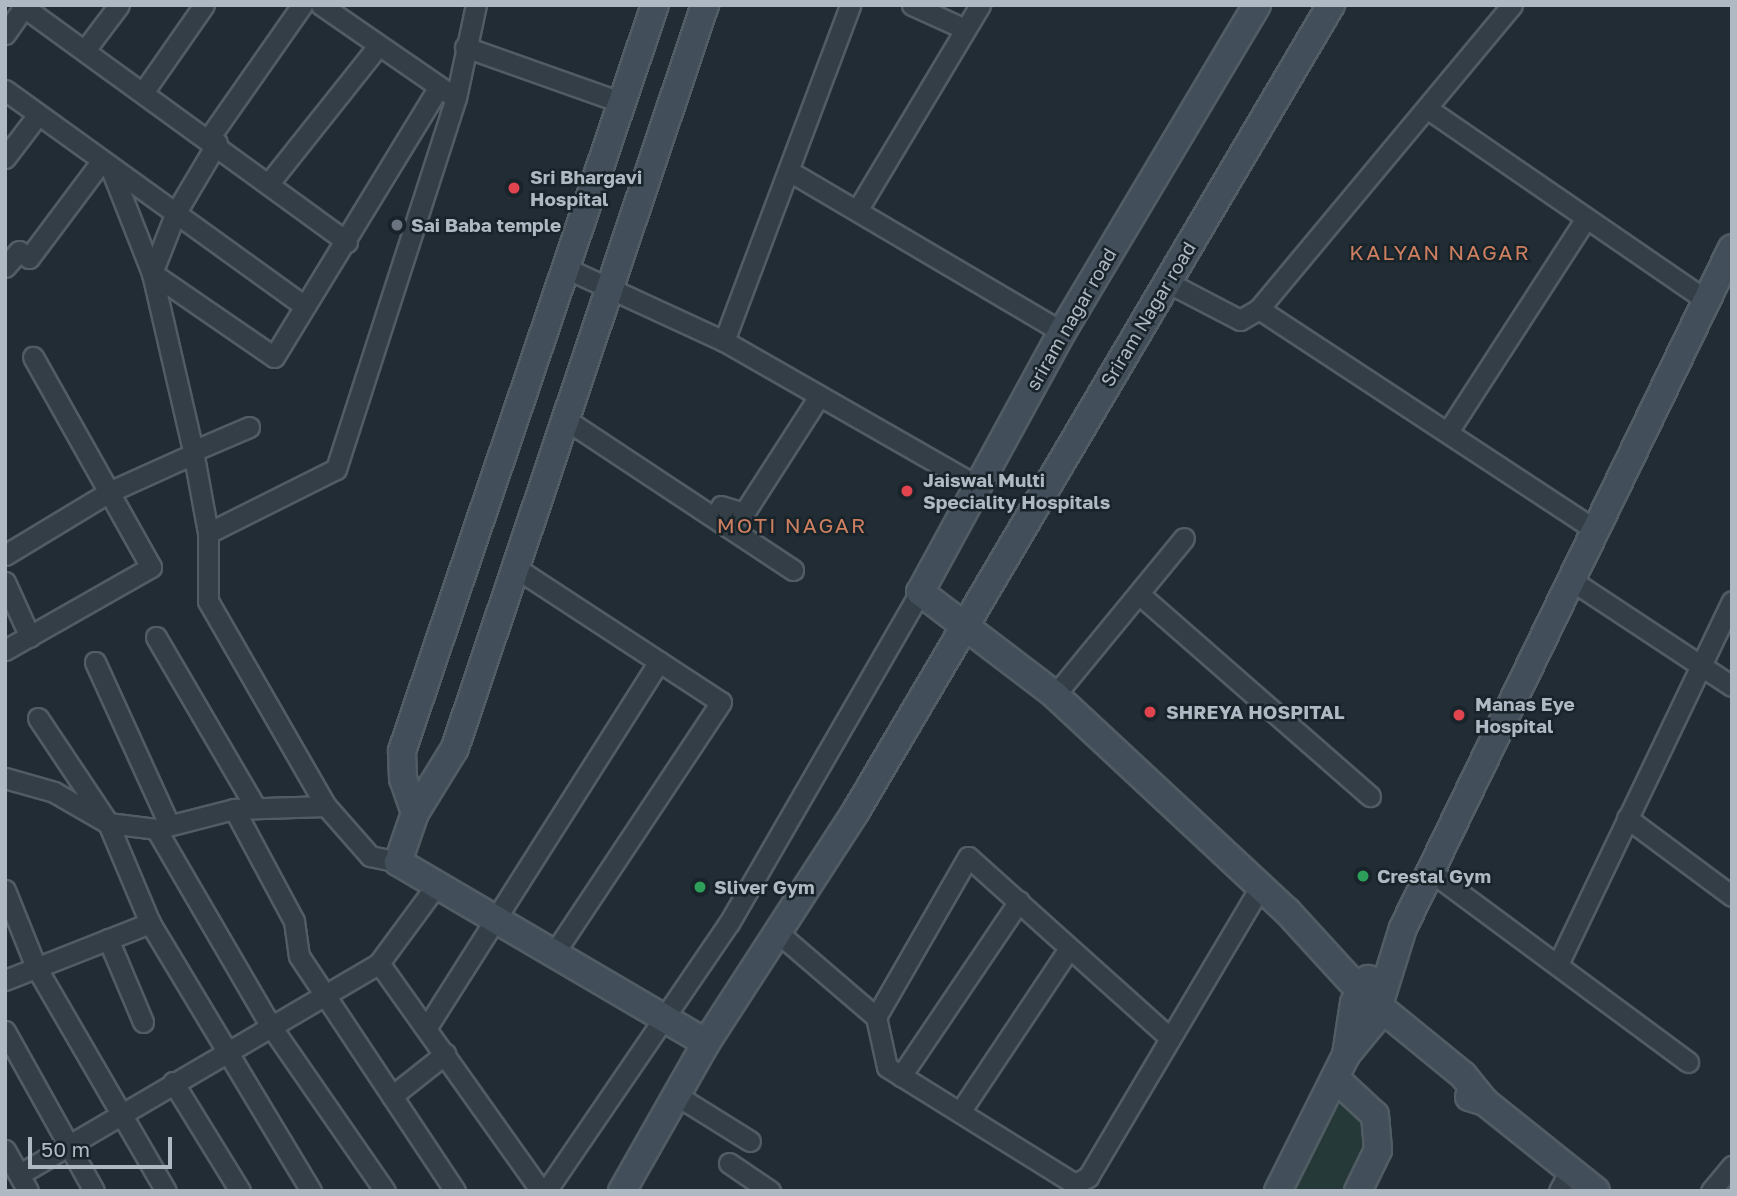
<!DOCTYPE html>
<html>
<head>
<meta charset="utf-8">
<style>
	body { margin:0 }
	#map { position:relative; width:1737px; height:1196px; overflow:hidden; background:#212c35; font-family:"Golos Text",sans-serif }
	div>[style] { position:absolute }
	.green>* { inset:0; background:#253a38 }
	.roads { filter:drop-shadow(2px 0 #515c64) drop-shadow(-2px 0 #515c64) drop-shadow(0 2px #515c64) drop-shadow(0 -2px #515c64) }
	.street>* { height:19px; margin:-9.5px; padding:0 9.5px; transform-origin:9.5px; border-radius:9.5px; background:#343e46 }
	.secondary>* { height:26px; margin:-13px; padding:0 13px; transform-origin:13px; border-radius:13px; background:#424e59 }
	.dots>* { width:19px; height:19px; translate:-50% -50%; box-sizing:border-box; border:4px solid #19232a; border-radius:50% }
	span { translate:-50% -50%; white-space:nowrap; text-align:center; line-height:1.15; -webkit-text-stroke:5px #19232a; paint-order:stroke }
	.poi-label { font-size:19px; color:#aeb9c3; font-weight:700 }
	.left { translate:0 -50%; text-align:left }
	.street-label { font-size:19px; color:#aeb9c3 }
	.neighbourhood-label { font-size:21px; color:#cd7f5f; letter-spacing:2px }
	.frame { position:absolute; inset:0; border:7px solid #aeb9c3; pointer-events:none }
	.scale { position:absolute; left:28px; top:1137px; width:144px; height:32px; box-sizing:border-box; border:4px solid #aeb9c3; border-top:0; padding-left:9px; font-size:21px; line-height:24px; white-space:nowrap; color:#aeb9c3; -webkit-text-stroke:5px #19232a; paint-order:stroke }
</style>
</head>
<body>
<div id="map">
	<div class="green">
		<div style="clip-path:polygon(1335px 1078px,1375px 1115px,1358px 1191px,1278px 1191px)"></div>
	</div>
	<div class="roads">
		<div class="street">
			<div style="left:21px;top:5px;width:403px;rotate:36deg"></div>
			<div style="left:321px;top:5px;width:157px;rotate:34.6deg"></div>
			<div style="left:912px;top:5px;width:58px;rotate:24.4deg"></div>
			<div style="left:1512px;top:5px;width:396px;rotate:129.8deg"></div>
			<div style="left:1259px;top:309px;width:403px;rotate:33.3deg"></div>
			<div style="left:5px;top:34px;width:35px;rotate:-55deg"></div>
			<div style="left:465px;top:47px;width:168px;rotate:19.5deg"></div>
			<div style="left:85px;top:50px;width:56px;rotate:-52.9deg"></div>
			<div style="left:5px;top:90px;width:369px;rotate:35.8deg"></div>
			<div style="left:144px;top:91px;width:105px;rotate:-55.1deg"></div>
			<div style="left:1428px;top:109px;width:335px;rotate:34.5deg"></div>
			<div style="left:209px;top:138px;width:162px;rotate:-55deg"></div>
			<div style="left:217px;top:143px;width:80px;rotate:120.7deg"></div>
			<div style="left:176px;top:212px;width:66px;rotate:111.5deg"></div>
			<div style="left:152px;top:273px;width:148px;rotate:34.5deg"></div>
			<div style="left:274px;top:357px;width:316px;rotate:-58.6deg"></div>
			<div style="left:5px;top:158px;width:53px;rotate:-52.7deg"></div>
			<div style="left:111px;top:169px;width:112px;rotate:68.5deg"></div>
			<div style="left:152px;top:273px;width:183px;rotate:77deg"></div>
			<div style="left:193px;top:451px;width:83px;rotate:79.6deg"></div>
			<div style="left:208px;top:533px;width:68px;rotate:90deg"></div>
			<div style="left:208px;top:601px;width:237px;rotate:60.1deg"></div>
			<div style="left:326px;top:806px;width:67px;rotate:48.7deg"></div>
			<div style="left:370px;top:856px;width:29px;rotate:12deg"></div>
			<div style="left:789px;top:171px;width:317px;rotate:30.5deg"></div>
			<div style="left:269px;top:183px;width:174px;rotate:-51.5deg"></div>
			<div style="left:858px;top:209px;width:238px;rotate:-59.1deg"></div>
			<div style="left:5px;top:267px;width:21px;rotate:-49deg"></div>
			<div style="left:19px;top:251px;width:12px;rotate:35deg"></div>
			<div style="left:29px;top:258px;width:119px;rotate:-53.2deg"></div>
			<div style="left:568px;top:269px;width:172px;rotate:24.8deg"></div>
			<div style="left:724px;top:341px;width:292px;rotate:29.8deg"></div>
			<div style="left:1167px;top:282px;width:82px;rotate:27.5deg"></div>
			<div style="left:1240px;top:320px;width:22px;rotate:-30deg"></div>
			<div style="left:724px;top:341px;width:359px;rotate:-69.4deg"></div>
			<div style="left:568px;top:421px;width:270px;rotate:33.5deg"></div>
			<div style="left:1449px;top:430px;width:252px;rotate:-57.1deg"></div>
			<div style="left:193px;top:451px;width:61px;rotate:-23.2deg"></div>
			<div style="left:721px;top:506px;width:24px;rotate:17deg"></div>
			<div style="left:744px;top:513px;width:139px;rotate:-57.3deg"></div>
			<div style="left:208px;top:533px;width:143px;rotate:-26.6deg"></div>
			<div style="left:336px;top:469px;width:390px;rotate:-72.1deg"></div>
			<div style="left:456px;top:98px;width:95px;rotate:-77.9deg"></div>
			<div style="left:5px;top:555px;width:122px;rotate:-31.2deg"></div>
			<div style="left:109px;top:492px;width:92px;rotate:-24.3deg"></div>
			<div style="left:519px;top:570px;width:241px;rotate:33.2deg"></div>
			<div style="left:721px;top:702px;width:304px;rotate:123.6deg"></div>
			<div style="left:5px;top:582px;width:60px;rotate:65.6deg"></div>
			<div style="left:1574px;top:582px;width:189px;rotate:33.4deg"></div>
			<div style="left:1139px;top:594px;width:307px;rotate:41.2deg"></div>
			<div style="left:156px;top:637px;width:198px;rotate:59.7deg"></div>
			<div style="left:5px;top:650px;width:168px;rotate:-29.6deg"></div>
			<div style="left:151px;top:567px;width:241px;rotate:-119.3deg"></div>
			<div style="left:95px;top:662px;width:176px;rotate:65.5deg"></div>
			<div style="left:1055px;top:695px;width:203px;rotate:-50.6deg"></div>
			<div style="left:38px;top:718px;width:126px;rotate:56.3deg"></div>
			<div style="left:108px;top:823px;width:108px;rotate:67.2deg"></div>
			<div style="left:150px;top:923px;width:313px;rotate:59deg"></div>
			<div style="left:5px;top:778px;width:51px;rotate:15.9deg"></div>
			<div style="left:54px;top:792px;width:62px;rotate:29.9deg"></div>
			<div style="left:108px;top:823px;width:48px;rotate:7.1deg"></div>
			<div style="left:156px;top:829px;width:81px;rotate:-14.4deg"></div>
			<div style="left:234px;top:809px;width:92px;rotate:-1.9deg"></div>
			<div style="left:234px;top:809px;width:127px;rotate:61.8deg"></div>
			<div style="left:294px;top:921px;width:35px;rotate:82deg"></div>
			<div style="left:299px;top:956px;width:282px;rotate:56.4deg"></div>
			<div style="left:1627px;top:818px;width:131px;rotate:36.6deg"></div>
			<div style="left:156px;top:829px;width:227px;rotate:59.8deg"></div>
			<div style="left:270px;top:1025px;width:202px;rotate:55.3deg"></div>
			<div style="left:1430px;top:871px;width:321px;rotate:36.5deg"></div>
			<div style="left:5px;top:890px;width:83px;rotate:68.1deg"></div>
			<div style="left:36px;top:967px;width:259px;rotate:59.9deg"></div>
			<div style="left:778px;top:933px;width:129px;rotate:40.6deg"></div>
			<div style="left:108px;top:939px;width:90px;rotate:67.1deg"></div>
			<div style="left:1559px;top:962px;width:400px;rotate:-64.4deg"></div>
			<div style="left:379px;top:963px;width:280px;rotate:54.6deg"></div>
			<div style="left:5px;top:980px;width:156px;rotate:-21.5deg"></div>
			<div style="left:427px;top:1027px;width:433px;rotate:-57.6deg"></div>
			<div style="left:5px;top:1031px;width:183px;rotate:60.9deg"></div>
			<div style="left:1170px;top:1038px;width:271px;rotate:-138.1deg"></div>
			<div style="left:968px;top:857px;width:185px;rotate:119.9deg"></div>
			<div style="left:876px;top:1017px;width:51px;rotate:77.6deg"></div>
			<div style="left:887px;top:1067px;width:221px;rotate:31.9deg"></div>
			<div style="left:1075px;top:1184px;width:15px;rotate:-28deg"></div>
			<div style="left:1088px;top:1177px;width:337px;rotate:-59.3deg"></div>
			<div style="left:901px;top:1076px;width:211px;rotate:-56deg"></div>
			<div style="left:173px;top:1082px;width:128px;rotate:58.4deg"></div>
			<div style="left:676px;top:1095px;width:87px;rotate:31.9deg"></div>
			<div style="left:392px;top:1096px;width:68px;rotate:-38.4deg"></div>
			<div style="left:960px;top:1112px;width:195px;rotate:-56.3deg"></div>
			<div style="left:5px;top:1150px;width:47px;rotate:60.7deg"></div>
			<div style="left:729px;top:1163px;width:50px;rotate:34.3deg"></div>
			<div style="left:20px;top:1174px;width:416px;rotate:-30.4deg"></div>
			<div style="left:379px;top:963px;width:99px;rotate:-53.6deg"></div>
			<div style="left:546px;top:1191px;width:325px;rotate:-55.7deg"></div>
			<div style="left:729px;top:923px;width:382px;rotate:-60deg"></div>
			<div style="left:1559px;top:1191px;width:26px;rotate:-62deg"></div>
			<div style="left:1711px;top:1191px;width:33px;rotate:-50deg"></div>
		</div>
		<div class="secondary">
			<div style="left:705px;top:5px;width:784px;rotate:108.6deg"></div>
			<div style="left:455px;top:748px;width:76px;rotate:121.6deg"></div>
			<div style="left:415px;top:813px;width:52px;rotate:109.1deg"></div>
			<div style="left:398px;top:862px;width:357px;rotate:30.4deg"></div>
			<div style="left:1257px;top:5px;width:381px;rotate:120.8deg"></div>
			<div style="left:1062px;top:332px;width:296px;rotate:118.6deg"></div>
			<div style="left:920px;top:592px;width:170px;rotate:37.3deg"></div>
			<div style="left:1055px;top:695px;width:317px;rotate:43deg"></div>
			<div style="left:1287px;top:911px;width:108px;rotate:47.6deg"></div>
			<div style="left:1360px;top:991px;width:133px;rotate:39.2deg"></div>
			<div style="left:1463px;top:1075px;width:35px;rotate:51deg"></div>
			<div style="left:415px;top:813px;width:36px;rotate:-109deg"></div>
			<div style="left:403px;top:779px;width:28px;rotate:-92deg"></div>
			<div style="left:402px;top:751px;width:788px;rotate:-71.27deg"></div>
			<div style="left:1346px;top:1055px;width:44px;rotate:-50.5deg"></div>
			<div style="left:1374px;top:1021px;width:97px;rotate:-72.7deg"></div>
			<div style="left:1403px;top:928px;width:755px;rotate:-64.18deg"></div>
			<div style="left:1335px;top:1078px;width:54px;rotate:42.8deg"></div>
			<div style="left:1375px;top:1115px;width:35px;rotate:85deg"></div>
			<div style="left:1378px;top:1150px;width:46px;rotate:116deg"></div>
			<div style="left:1469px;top:1097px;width:17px;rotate:17deg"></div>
			<div style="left:1485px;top:1102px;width:142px;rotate:38.7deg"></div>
			<div style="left:622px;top:1191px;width:170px;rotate:-60.4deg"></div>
			<div style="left:706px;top:1043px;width:276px;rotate:-57.1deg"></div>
			<div style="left:856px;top:811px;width:936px;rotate:-59.49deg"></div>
			<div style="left:1278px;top:1191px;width:152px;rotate:-63.4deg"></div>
			<div style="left:1346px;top:1055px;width:53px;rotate:-81.3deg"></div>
			<div style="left:1354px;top:1003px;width:28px;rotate:-60deg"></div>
		</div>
	</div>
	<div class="dots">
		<div style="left:514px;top:188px;background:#e0444e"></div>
		<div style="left:397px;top:225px;background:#6b7280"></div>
		<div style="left:907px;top:491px;background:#e0444e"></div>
		<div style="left:1150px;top:712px;background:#e0444e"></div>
		<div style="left:1459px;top:715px;background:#e0444e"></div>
		<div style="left:1363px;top:876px;background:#2e9e5b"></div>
		<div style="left:700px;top:887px;background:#2e9e5b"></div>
	</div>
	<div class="poi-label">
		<span class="left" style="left:530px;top:188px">Sri Bhargavi<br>Hospital</span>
		<span class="left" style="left:411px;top:225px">Sai Baba temple</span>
		<span class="left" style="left:923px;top:491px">Jaiswal Multi<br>Speciality Hospitals</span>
		<span class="left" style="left:1475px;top:715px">Manas Eye<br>Hospital</span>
		<span class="left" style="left:1166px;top:712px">SHREYA HOSPITAL</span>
		<span class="left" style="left:1377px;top:876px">Crestal Gym</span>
		<span class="left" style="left:714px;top:887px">Sliver Gym</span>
	</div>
	<div class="street-label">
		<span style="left:1148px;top:314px;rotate:-59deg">Sriram Nagar road</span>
		<span style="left:1071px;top:319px;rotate:-60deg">sriram nagar road</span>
	</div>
	<div class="neighbourhood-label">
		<span style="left:1440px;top:252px">KALYAN NAGAR</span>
		<span style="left:792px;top:525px">MOTI NAGAR</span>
	</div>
	<div class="frame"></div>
	<div class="scale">50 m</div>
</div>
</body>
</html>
